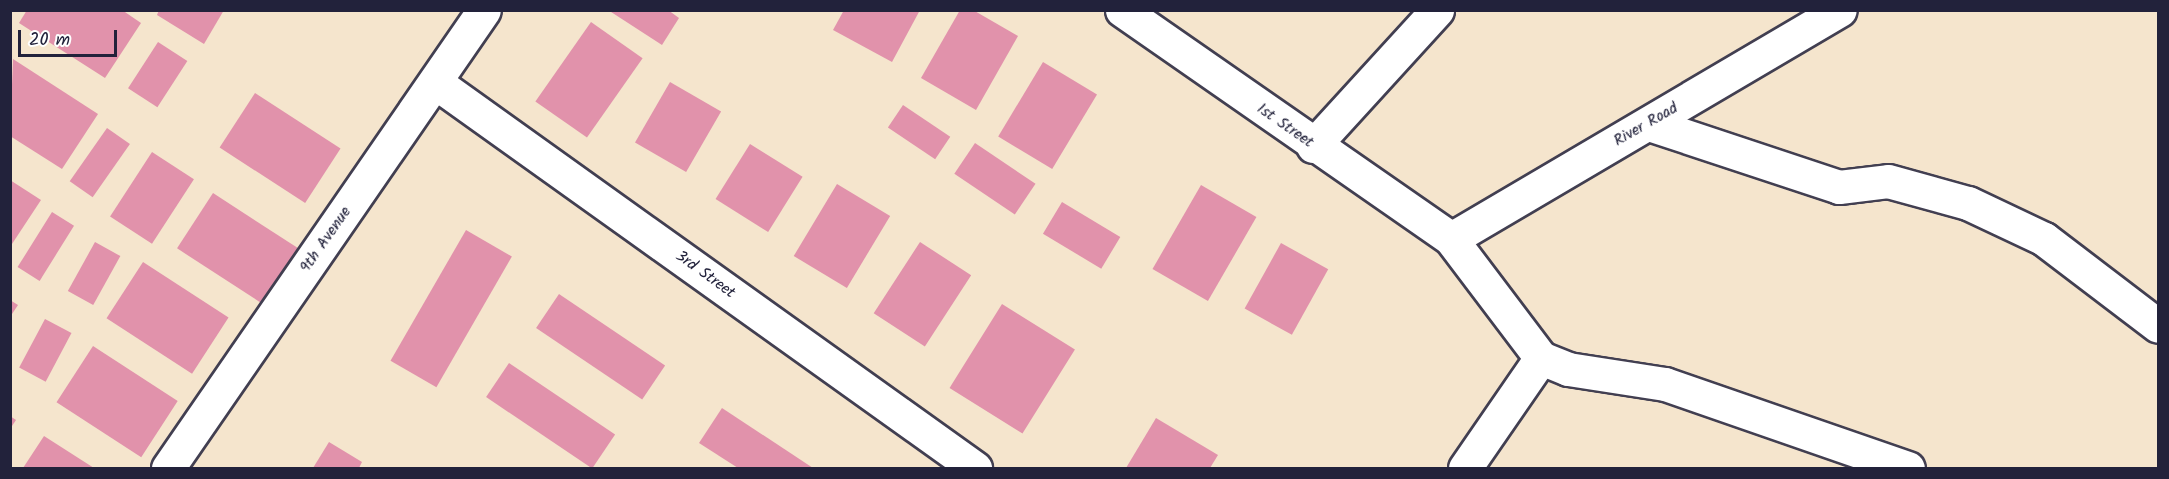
<!DOCTYPE html>
<html>
<head>
<meta charset="utf-8">
<style>
	body { margin:0 }
	#map { position:relative; width:2169px; height:479px; overflow:hidden; background:#f5e5cd; font-family:Kalam,sans-serif }
	div>[style] { position:absolute }
	.building>* { inset:0; background:#e192ab; transform-origin:0 0 }
	.roads { filter:drop-shadow(2px 0 #423f51) drop-shadow(-2px 0 #423f51) drop-shadow(0 2px #423f51) drop-shadow(0 -2px #423f51) }
	.minor>* { height:33px; margin:-16.5px; padding:0 16.5px; transform-origin:16.5px; border-radius:16.5px; background:#fff }
	span { translate:-50% -50%; white-space:nowrap; text-align:center; line-height:1.15; -webkit-text-stroke:4.5px #fff; paint-order:stroke }
	.street-label { font-size:16px; color:#22223b }
	.frame { position:absolute; inset:0; border:12px solid #22223b; pointer-events:none }
	.scale { position:absolute; left:18px; top:30px; width:99px; height:27px; box-sizing:border-box; border:3px solid #22223b; border-top:0; padding-left:8px; font-size:18px; line-height:21px; white-space:nowrap; color:#22223b; -webkit-text-stroke:4px #fff; paint-order:stroke }
</style>
</head>
<body>
<div id="map">
	<div class="building">
		<div style="clip-path:polygon(27px 10px,122px 10px,141px 23px,105px 78px,19px 23px)"></div>
		<div style="clip-path:polygon(159px 10px,224px 10px,204px 44px,157px 15px)"></div>
		<div style="clip-path:polygon(608px 10px,668px 10px,679px 18px,662px 45px)"></div>
		<div style="clip-path:polygon(844px 10px,920px 10px,892px 62px,833px 30px)"></div>
		<div style="clip-path:polygon(960px 10px,973px 10px,1018px 36px,976px 110px,921px 78px)"></div>
		<div style="left:591px;top:22px;width:63px;height:97px;rotate:35deg"></div>
		<div style="left:158px;top:42px;width:35px;height:55px;rotate:33deg"></div>
		<div style="clip-path:polygon(13px 59px,98px 114px,62px 169px,10px 136px)"></div>
		<div style="left:1043px;top:62px;width:63px;height:87px;rotate:31deg"></div>
		<div style="left:670px;top:82px;width:59px;height:70px;rotate:30deg"></div>
		<div style="left:255px;top:93px;width:102px;height:65px;rotate:33deg"></div>
		<div style="left:903px;top:105px;width:57px;height:27px;rotate:34deg"></div>
		<div style="left:107px;top:128px;width:28px;height:65px;rotate:35deg"></div>
		<div style="left:975px;top:143px;width:73px;height:37px;rotate:34deg"></div>
		<div style="left:750px;top:144px;width:62px;height:65px;rotate:32deg"></div>
		<div style="left:152px;top:152px;width:50px;height:77px;rotate:33deg"></div>
		<div style="clip-path:polygon(10px 180px,41px 200px,10px 247px)"></div>
		<div style="left:837px;top:184px;width:62px;height:84px;rotate:31deg"></div>
		<div style="left:1201px;top:185px;width:64px;height:97px;rotate:30deg"></div>
		<div style="left:213px;top:193px;width:103px;height:66px;rotate:33deg"></div>
		<div style="left:1062px;top:202px;width:68px;height:37px;rotate:31deg"></div>
		<div style="left:52px;top:212px;width:26px;height:65px;rotate:32deg"></div>
		<div style="left:466px;top:230px;width:53px;height:151px;rotate:30deg"></div>
		<div style="left:95px;top:242px;width:29px;height:56px;rotate:29deg"></div>
		<div style="left:920px;top:242px;width:61px;height:85px;rotate:33deg"></div>
		<div style="left:1281px;top:243px;width:54px;height:75px;rotate:29deg"></div>
		<div style="left:143px;top:262px;width:102px;height:67px;rotate:33deg"></div>
		<div style="left:559px;top:294px;width:128px;height:41px;rotate:34deg"></div>
		<div style="clip-path:polygon(10px 300px,18px 305px,10px 317px)"></div>
		<div style="left:1002px;top:304px;width:86px;height:99px;rotate:32deg"></div>
		<div style="left:45px;top:319px;width:30px;height:55px;rotate:28deg"></div>
		<div style="left:93px;top:346px;width:101px;height:67px;rotate:33deg"></div>
		<div style="left:509px;top:363px;width:128px;height:41px;rotate:34deg"></div>
		<div style="clip-path:polygon(722px 408px,813px 468px,738px 468px,699px 443px)"></div>
		<div style="clip-path:polygon(10px 416px,16px 420px,10px 429px)"></div>
		<div style="clip-path:polygon(1156px 418px,1218px 455px,1210px 468px,1126px 468px)"></div>
		<div style="clip-path:polygon(44px 436px,94px 468px,23px 468px)"></div>
		<div style="clip-path:polygon(329px 442px,362px 462px,359px 468px,313px 468px)"></div>
	</div>
	<div class="roads">
		<div class="minor">
			<div style="left:1122px;top:10px;width:401px;rotate:34.8deg"></div>
			<div style="left:1451px;top:239px;width:149px;rotate:52.9deg"></div>
			<div style="left:1541px;top:358px;width:29px;rotate:22deg"></div>
			<div style="left:1568px;top:369px;width:98px;rotate:8.8deg"></div>
			<div style="left:1665px;top:384px;width:257px;rotate:19.1deg"></div>
			<div style="left:435px;top:82px;width:664px;rotate:35.56deg"></div>
			<div style="left:1649px;top:124px;width:200px;rotate:18.3deg"></div>
			<div style="left:1839px;top:187px;width:49px;rotate:-7deg"></div>
			<div style="left:1888px;top:181px;width:83px;rotate:15.4deg"></div>
			<div style="left:1968px;top:203px;width:84px;rotate:25.3deg"></div>
			<div style="left:2044px;top:239px;width:143px;rotate:37.3deg"></div>
			<div style="left:1313px;top:146px;width:184px;rotate:-47.6deg"></div>
			<div style="left:1451px;top:239px;width:451px;rotate:-30.5deg"></div>
			<div style="left:168px;top:468px;width:556px;rotate:-55.4deg"></div>
			<div style="left:1465px;top:468px;width:134px;rotate:-55.4deg"></div>
		</div>
	</div>
	<div class="street-label">
		<span style="left:1646px;top:125px;rotate:-30deg">River Road</span>
		<span style="left:1285px;top:126px;rotate:35deg">1st Street</span>
		<span style="left:326px;top:240px;rotate:-55deg">9th Avenue</span>
		<span style="left:705px;top:275px;rotate:36deg">3rd Street</span>
	</div>
	<div class="frame"></div>
	<div class="scale">20 m</div>
</div>
</body>
</html>
